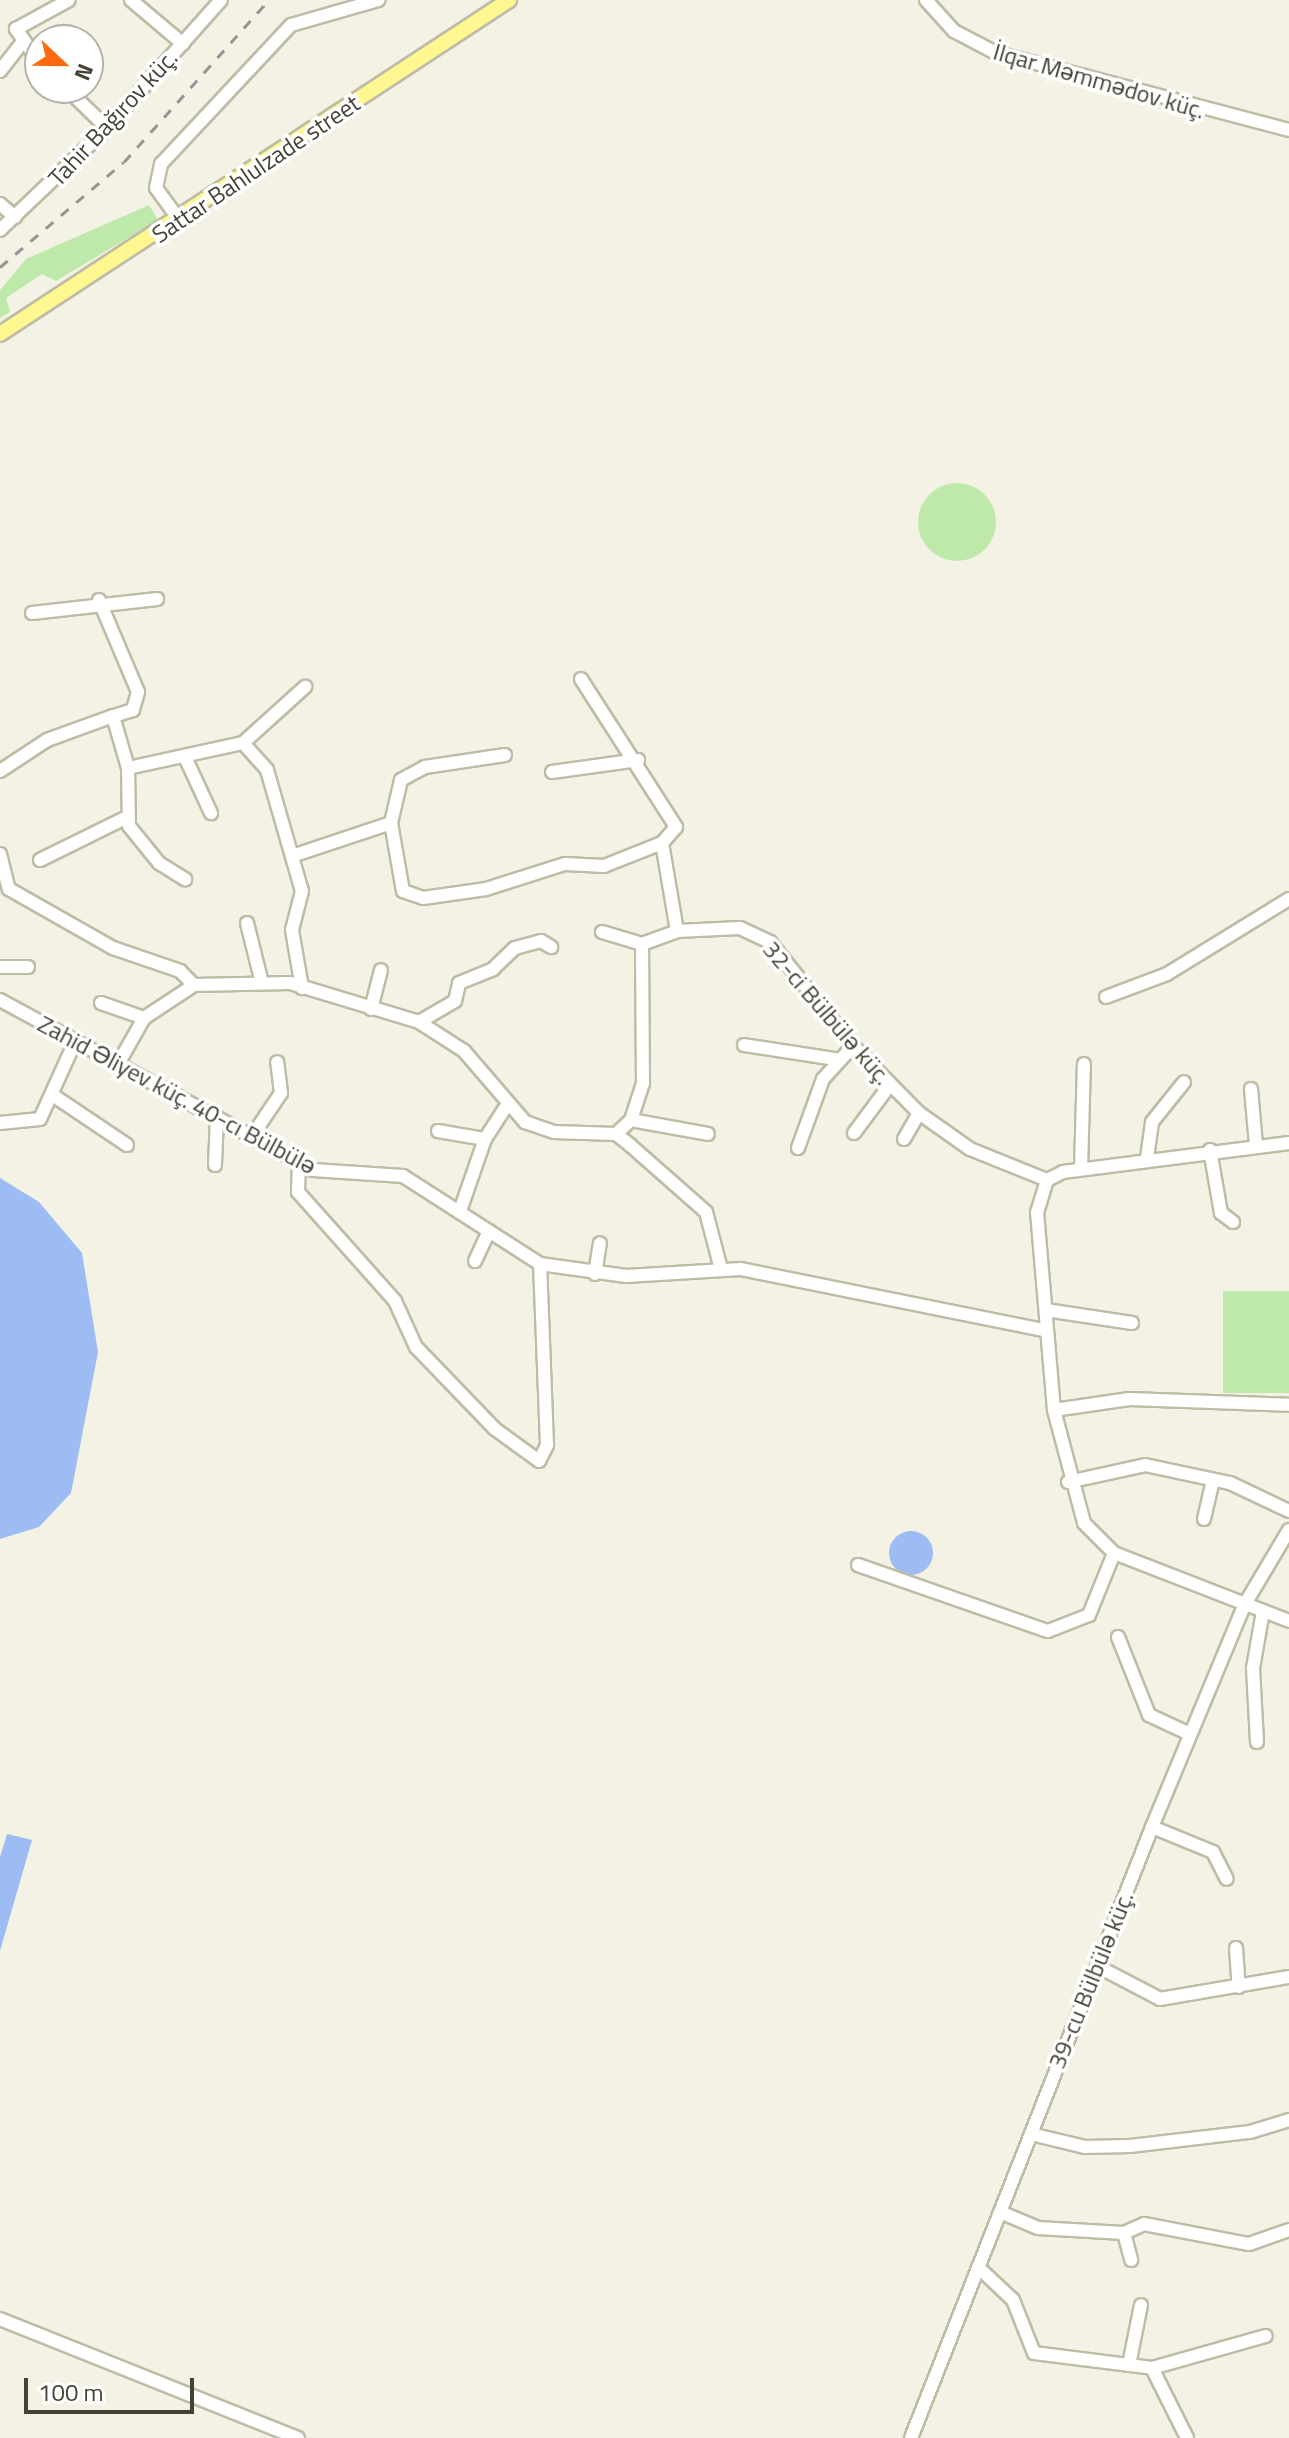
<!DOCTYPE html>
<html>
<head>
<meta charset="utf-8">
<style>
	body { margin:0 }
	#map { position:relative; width:1289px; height:2438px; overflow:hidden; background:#f3f2e4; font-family:"Titillium Web",sans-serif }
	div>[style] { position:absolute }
	.green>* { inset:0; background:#bfe9ab; transform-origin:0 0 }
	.round { border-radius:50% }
	.water>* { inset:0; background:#9dbcf3 }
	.roads { filter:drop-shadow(2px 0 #bfbca6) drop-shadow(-2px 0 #bfbca6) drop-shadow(0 2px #bfbca6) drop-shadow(0 -2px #bfbca6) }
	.minor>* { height:12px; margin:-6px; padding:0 6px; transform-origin:6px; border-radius:6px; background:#fff }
	.major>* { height:14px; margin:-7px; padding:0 7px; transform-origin:7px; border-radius:7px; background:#fff891 }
	.rail>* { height:3px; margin-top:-1.5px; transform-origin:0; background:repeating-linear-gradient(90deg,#959595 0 10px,transparent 0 20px) }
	span { translate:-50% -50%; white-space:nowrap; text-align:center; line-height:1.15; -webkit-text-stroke:7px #fff; paint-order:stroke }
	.street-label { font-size:24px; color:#454234 }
	.north { position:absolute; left:24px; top:24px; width:80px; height:80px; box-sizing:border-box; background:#fff; border:2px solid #b5b3ae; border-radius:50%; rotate:112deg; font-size:22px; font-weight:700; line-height:32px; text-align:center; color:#454234 }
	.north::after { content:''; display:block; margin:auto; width:28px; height:36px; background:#ff690f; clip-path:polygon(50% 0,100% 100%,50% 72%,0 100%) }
	.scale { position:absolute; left:24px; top:2378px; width:170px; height:36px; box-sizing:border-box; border:4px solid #454234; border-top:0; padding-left:10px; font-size:24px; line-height:28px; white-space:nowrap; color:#454234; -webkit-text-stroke:6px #fff; paint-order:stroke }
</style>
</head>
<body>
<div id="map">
	<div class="green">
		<div style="clip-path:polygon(149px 205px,158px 220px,56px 281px,42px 274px,6px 298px,10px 312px,0 318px,0 290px,26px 259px)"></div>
		<div class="round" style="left:918px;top:483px;width:78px;height:78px"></div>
		<div style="left:1223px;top:1291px;width:66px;height:102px"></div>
	</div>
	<div class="water">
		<div style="clip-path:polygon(0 1178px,39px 1202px,82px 1253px,98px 1352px,71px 1493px,39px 1527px,0 1539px)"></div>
		<div class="round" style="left:889px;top:1531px;width:44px;height:44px"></div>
		<div style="clip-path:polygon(7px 1834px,32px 1840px,0 1951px,0 1857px)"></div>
	</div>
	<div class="roads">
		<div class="minor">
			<div style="left:131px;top:0;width:68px;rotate:40.2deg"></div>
			<div style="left:926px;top:0;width:42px;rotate:47.9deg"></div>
			<div style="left:954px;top:31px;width:45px;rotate:27.7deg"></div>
			<div style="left:994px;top:52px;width:305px;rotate:14.8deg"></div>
			<div style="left:40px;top:63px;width:42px;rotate:-125.2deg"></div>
			<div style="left:16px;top:29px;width:60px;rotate:-28.7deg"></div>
			<div style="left:0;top:71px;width:34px;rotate:-52deg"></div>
			<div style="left:66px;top:88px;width:57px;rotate:44.3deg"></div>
			<div style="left:0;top:204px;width:20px;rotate:41deg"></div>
			<div style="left:180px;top:221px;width:41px;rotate:-126deg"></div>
			<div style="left:156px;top:188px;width:25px;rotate:-78deg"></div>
			<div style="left:161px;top:164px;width:190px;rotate:-46.9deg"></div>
			<div style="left:291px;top:25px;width:91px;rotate:-16deg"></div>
			<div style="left:0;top:230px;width:148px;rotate:-43.6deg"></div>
			<div style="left:107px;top:128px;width:171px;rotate:-48.3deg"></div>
			<div style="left:99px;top:600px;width:100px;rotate:67deg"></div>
			<div style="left:138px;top:692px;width:19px;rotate:106deg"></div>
			<div style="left:133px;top:710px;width:21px;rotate:163deg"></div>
			<div style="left:32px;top:613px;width:126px;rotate:-6.4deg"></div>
			<div style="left:581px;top:679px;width:176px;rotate:57.3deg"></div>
			<div style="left:676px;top:827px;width:21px;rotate:131deg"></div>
			<div style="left:662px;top:843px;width:89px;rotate:80.3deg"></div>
			<div style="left:243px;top:743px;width:84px;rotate:-42.1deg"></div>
			<div style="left:505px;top:755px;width:81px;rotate:171.5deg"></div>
			<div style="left:425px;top:767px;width:27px;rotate:152deg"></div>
			<div style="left:401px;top:780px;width:44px;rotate:103.1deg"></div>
			<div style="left:391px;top:823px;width:69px;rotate:80deg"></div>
			<div style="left:403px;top:891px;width:21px;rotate:19deg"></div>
			<div style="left:423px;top:898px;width:64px;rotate:-8.1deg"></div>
			<div style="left:486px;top:889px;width:83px;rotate:-17.6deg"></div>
			<div style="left:565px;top:864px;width:39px;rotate:3deg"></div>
			<div style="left:604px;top:866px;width:62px;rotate:-21.6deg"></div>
			<div style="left:185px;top:757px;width:62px;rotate:65.1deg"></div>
			<div style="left:128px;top:768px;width:58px;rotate:89deg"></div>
			<div style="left:129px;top:826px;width:48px;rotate:51deg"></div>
			<div style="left:159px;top:863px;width:31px;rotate:32deg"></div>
			<div style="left:0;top:771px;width:56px;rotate:-33.4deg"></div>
			<div style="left:47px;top:740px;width:70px;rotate:-20deg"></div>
			<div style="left:113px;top:716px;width:54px;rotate:73.9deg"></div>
			<div style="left:128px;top:768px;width:118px;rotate:-12.3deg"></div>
			<div style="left:243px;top:743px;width:36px;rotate:48deg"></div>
			<div style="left:267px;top:770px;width:126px;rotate:73.9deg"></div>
			<div style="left:302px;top:891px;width:40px;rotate:104.4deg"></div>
			<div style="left:292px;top:930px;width:59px;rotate:80.2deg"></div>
			<div style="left:552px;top:772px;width:87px;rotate:-7.9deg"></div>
			<div style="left:0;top:854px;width:36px;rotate:76deg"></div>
			<div style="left:9px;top:889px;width:120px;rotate:29.6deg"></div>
			<div style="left:113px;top:948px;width:71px;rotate:18.9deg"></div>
			<div style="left:180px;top:971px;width:20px;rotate:45deg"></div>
			<div style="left:292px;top:856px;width:104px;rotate:-18.4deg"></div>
			<div style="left:40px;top:860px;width:97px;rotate:-26.3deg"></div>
			<div style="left:247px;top:923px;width:62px;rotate:76deg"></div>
			<div style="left:602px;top:932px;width:42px;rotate:16.7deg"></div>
			<div style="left:0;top:967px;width:28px"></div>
			<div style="left:1106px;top:997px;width:65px;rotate:-20.7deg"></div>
			<div style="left:1167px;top:974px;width:143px;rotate:-31.6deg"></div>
			<div style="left:0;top:1000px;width:356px;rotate:28.5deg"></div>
			<div style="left:313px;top:1170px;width:90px;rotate:3.8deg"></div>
			<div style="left:403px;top:1176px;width:163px;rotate:32.7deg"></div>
			<div style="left:540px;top:1264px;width:87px;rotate:7.9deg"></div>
			<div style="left:626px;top:1276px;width:115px;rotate:-3.5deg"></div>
			<div style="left:741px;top:1269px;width:308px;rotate:11.4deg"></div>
			<div style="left:101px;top:1003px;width:46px;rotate:19.2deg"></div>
			<div style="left:371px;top:1009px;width:40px;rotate:-75.6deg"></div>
			<div style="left:419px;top:1022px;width:42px;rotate:-30.3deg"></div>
			<div style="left:455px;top:1001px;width:18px;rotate:-77deg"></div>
			<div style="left:459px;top:983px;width:37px;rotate:-22deg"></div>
			<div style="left:493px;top:969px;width:30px;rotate:-44deg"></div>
			<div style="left:515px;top:948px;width:27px;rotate:-15deg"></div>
			<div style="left:541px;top:941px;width:12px;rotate:31deg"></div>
			<div style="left:744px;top:1045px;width:92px;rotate:8.7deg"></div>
			<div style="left:118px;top:1064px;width:53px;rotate:-60.5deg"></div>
			<div style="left:144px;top:1018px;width:60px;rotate:-33.4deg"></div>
			<div style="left:194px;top:985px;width:96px;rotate:-1.2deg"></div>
			<div style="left:290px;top:983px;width:135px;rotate:16.8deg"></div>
			<div style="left:419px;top:1022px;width:54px;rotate:32.8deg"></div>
			<div style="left:464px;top:1051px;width:94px;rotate:49.3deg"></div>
			<div style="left:525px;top:1122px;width:31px;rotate:19deg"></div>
			<div style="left:554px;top:1132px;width:62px;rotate:1.8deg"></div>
			<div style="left:616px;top:1134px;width:18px;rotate:38deg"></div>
			<div style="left:630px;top:1145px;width:101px;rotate:41.4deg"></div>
			<div style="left:706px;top:1212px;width:59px;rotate:75.3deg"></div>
			<div style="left:1251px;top:1089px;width:56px;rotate:84.9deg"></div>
			<div style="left:54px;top:1096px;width:88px;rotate:33.9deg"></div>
			<div style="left:631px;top:1120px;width:78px;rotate:10.3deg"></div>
			<div style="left:0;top:1123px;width:40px;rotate:-5.7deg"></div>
			<div style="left:40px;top:1119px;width:85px;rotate:-65.6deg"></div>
			<div style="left:438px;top:1131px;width:48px;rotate:9.7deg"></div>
			<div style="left:854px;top:1133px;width:59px;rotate:-53.3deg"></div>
			<div style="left:616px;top:1134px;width:21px;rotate:-43deg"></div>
			<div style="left:631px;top:1120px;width:38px;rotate:-72deg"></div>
			<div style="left:643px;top:1084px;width:140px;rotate:-90.4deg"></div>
			<div style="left:642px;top:944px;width:37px;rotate:-20deg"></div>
			<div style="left:677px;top:931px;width:63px;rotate:-2.7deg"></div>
			<div style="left:740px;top:928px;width:33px;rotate:25deg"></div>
			<div style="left:770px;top:942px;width:133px;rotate:51.4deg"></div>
			<div style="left:853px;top:1046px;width:94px;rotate:45.4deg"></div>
			<div style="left:919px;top:1113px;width:62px;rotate:35.2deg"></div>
			<div style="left:970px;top:1149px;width:83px;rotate:21.9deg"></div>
			<div style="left:252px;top:1136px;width:52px;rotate:-56deg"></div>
			<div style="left:281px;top:1093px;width:31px;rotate:-97deg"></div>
			<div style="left:904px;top:1139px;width:30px;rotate:-60deg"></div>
			<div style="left:1289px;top:1143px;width:228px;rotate:172.7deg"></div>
			<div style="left:1063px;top:1172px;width:18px;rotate:153deg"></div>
			<div style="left:1047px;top:1180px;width:34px;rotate:107deg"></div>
			<div style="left:1037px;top:1212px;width:199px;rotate:85.1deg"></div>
			<div style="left:1054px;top:1410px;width:117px;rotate:75.1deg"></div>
			<div style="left:1084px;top:1523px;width:42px;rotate:45deg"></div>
			<div style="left:1114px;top:1553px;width:188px;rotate:21.2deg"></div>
			<div style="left:798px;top:1148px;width:73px;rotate:-70.1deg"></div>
			<div style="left:823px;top:1079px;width:45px;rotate:-47.7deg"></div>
			<div style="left:1210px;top:1150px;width:64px;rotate:80.1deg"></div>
			<div style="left:1221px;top:1213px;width:15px;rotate:37deg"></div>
			<div style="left:1147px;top:1158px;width:36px;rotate:-82deg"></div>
			<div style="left:1152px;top:1122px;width:51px;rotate:-51.3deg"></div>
			<div style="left:299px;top:1162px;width:30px;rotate:92deg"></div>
			<div style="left:298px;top:1192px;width:146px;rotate:48.3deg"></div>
			<div style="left:395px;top:1301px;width:51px;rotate:65.5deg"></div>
			<div style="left:416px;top:1347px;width:114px;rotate:46.1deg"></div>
			<div style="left:495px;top:1429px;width:54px;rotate:36deg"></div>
			<div style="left:539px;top:1461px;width:18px;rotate:-63deg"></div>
			<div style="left:547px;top:1445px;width:181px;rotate:-92.2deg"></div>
			<div style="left:215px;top:1165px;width:48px;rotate:-87.6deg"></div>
			<div style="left:1081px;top:1169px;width:105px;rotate:-88.4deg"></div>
			<div style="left:460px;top:1211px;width:76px;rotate:-70.9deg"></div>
			<div style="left:485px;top:1139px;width:40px;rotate:-57.1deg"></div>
			<div style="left:475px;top:1261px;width:33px;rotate:-65deg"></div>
			<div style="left:595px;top:1274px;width:31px;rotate:-81deg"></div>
			<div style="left:1046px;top:1310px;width:87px;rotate:8.6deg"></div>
			<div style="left:1054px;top:1410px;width:76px;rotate:-8.3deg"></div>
			<div style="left:1129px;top:1399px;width:160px;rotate:2.1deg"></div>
			<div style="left:1068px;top:1482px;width:79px;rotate:-12.4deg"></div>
			<div style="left:1145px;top:1465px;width:87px;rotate:12deg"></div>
			<div style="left:1230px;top:1483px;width:65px;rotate:25.4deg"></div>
			<div style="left:1204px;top:1519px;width:39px;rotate:-77deg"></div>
			<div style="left:858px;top:1565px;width:201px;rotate:19.2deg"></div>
			<div style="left:1048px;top:1631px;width:44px;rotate:-21.3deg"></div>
			<div style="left:1089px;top:1615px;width:67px;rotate:-68deg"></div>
			<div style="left:1118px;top:1637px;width:84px;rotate:68.3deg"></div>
			<div style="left:1149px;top:1715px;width:45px;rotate:24.9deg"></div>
			<div style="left:1257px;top:1742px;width:74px;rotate:-93.1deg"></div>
			<div style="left:1253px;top:1668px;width:58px;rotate:-80deg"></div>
			<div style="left:1152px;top:1827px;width:66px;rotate:22.3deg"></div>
			<div style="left:1213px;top:1852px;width:30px;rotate:63deg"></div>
			<div style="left:1236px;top:1948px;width:39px;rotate:86deg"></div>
			<div style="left:1097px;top:1966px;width:71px;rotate:27.6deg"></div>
			<div style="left:1160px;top:1999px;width:131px;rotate:-9.7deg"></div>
			<div style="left:1031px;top:2134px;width:56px;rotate:13.5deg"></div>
			<div style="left:1085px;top:2147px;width:45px;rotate:-1.3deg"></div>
			<div style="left:1130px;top:2146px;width:121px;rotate:-6.7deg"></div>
			<div style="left:1250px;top:2132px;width:41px;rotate:-17.1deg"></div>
			<div style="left:1000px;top:2212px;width:41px;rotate:22.8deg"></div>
			<div style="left:1038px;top:2228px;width:86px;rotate:3.3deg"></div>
			<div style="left:1124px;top:2233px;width:22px;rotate:-24deg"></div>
			<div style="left:1144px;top:2224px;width:107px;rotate:10.8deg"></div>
			<div style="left:1249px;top:2244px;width:42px;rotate:-19.3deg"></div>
			<div style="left:1124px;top:2233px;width:28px;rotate:75deg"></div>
			<div style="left:978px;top:2267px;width:48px;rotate:43.3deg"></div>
			<div style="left:1013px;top:2300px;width:57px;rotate:68.4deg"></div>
			<div style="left:1034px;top:2353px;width:119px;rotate:7.2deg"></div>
			<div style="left:1152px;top:2368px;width:78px;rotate:63.4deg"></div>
			<div style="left:0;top:2319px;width:321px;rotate:21.8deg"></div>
			<div style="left:1129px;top:2365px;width:61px;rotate:-78.7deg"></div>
			<div style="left:1152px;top:2368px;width:118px;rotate:-15.7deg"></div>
			<div style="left:911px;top:2438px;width:657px;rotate:-68.47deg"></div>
			<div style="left:1152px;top:1827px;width:242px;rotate:-67.4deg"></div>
			<div style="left:1245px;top:1604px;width:86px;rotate:-59.3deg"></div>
		</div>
		<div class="major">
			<div style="left:0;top:334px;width:609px;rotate:-33.27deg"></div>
		</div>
	</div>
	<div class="rail">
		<div style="left:0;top:267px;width:162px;rotate:-40.3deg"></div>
		<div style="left:124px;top:162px;width:217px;rotate:-48.2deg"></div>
	</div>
	<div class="street-label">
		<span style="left:1099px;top:81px;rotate:16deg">İlqar Məmmədov küç.</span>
		<span style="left:113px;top:118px;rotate:-47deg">Tahir Bağırov küç.</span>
		<span style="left:256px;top:169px;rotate:-34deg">Sattar Bahlulzade street</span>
		<span style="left:827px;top:1013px;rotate:49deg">32-ci Bülbülə küç.</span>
		<span style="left:177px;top:1095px;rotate:28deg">Zahid Əliyev küç. 40-cı Bülbülə</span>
		<span style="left:1091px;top:1980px;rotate:-68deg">39-cu Bülbülə küç.</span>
	</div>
	<div class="north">N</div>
	<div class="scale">100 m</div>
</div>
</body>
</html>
